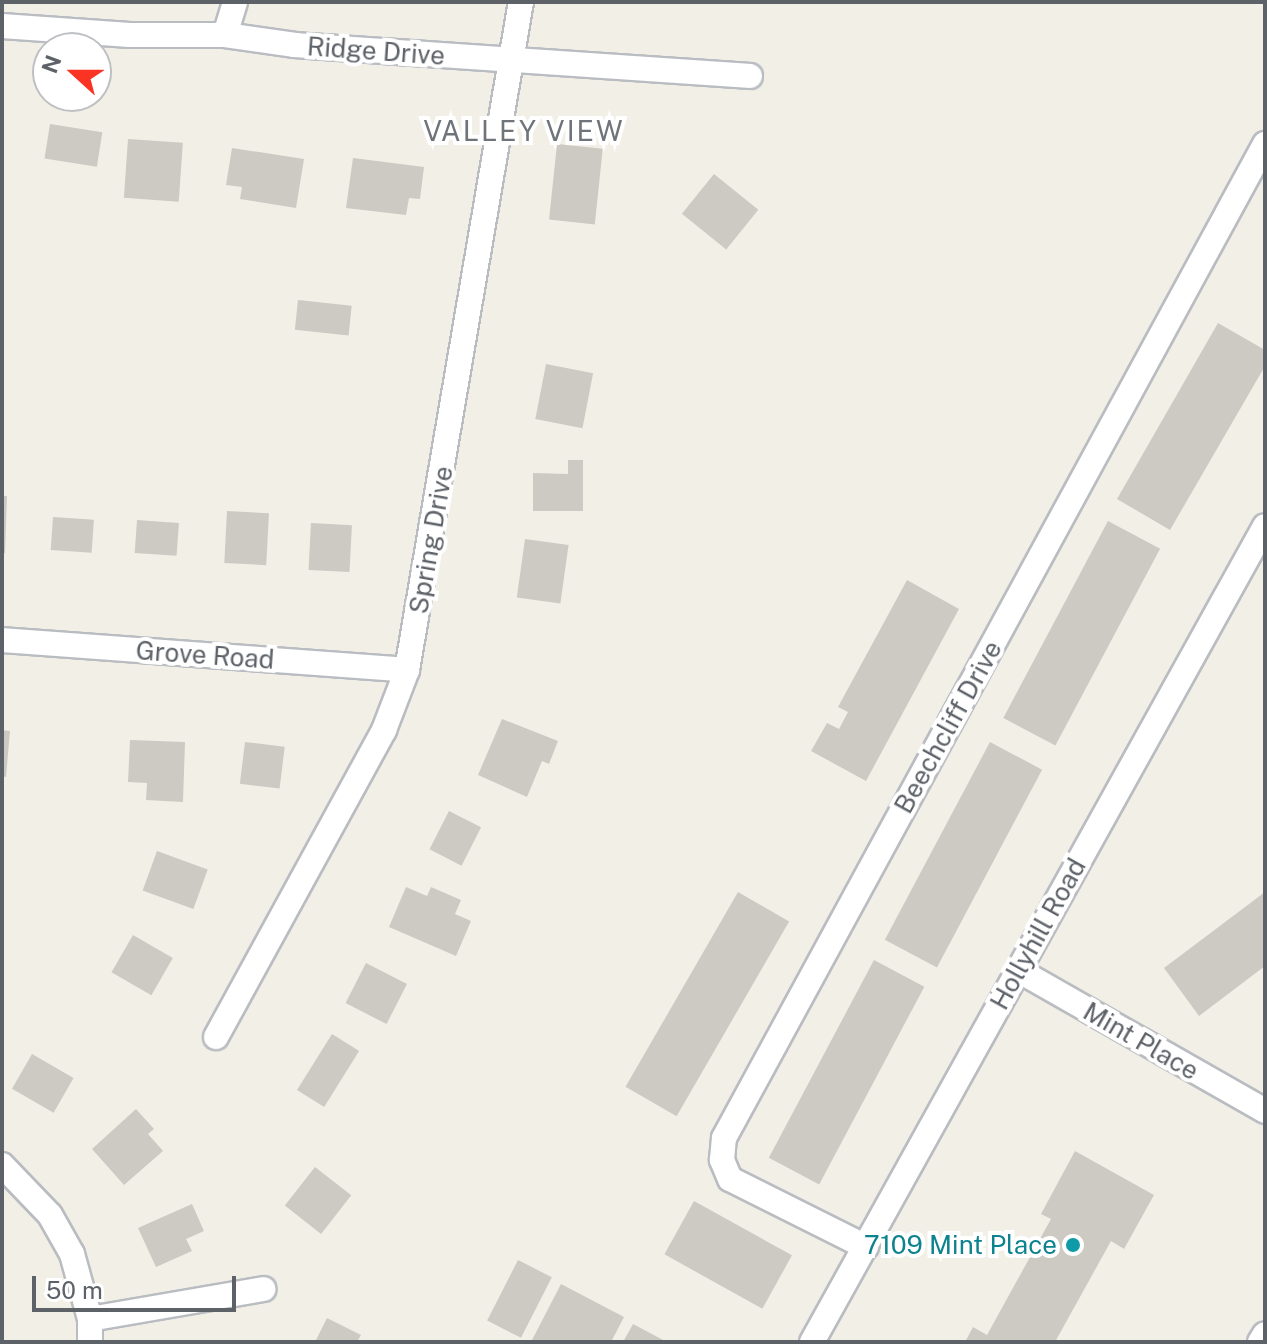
<!DOCTYPE html>
<html>
<head>
<meta charset="utf-8">
<style>
	body { margin:0 }
	#map { position:relative; width:1267px; height:1344px; overflow:hidden; background:#f1efe6; font-family:"Public Sans",sans-serif }
	div>[style] { position:absolute }
	.building>* { inset:0; background:#cdcac3; transform-origin:0 0 }
	.roads { filter:drop-shadow(2px 0 #b9bcc1) drop-shadow(-2px 0 #b9bcc1) drop-shadow(0 2px #b9bcc1) drop-shadow(0 -2px #b9bcc1) }
	.minor>* { height:24px; margin:-12px; padding:0 12px; transform-origin:12px; border-radius:12px; background:#fff }
	.dots>* { width:22px; height:22px; translate:-50% -50%; box-sizing:border-box; border:4px solid #fff; border-radius:50% }
	span { translate:-50% -50%; white-space:nowrap; text-align:center; line-height:1.15; -webkit-text-stroke:8px #fff; paint-order:stroke }
	.street-label { font-size:26px; color:#5d6268 }
	.culture-label { font-size:26px; color:#0d838f }
	.right { translate:-100% -50%; text-align:right }
	.neighbourhood-label { font-size:28px; color:#6e747a; letter-spacing:2px }
	.frame { position:absolute; inset:0; border:4px solid #5d6268; pointer-events:none }
	.north { position:absolute; left:32px; top:32px; width:80px; height:80px; box-sizing:border-box; background:#fff; border:2px solid #bec0c3; border-radius:50%; rotate:291deg; font-size:22px; font-weight:700; line-height:32px; text-align:center; color:#5d6268 }
	.north::after { content:''; display:block; margin:auto; width:28px; height:36px; background:#fb3323; clip-path:polygon(50% 0,100% 100%,50% 72%,0 100%) }
	.scale { position:absolute; left:32px; top:1276px; width:204px; height:36px; box-sizing:border-box; border:4px solid #5d6268; border-top:0; padding-left:10px; font-size:24px; line-height:28px; white-space:nowrap; color:#5d6268; -webkit-text-stroke:6px #fff; paint-order:stroke }
</style>
</head>
<body>
<div id="map">
	<div class="building">
		<div style="left:50px;top:124px;width:53px;height:35px;rotate:9deg"></div>
		<div style="left:128px;top:139px;width:55px;height:59px;rotate:4deg"></div>
		<div style="left:557px;top:144px;width:46px;height:76px;rotate:6deg"></div>
		<div style="clip-path:polygon(232px 148px,304px 159px,296px 208px,240px 199px,242px 187px,226px 185px)"></div>
		<div style="clip-path:polygon(353px 158px,424px 167px,420px 199px,409px 198px,406px 215px,346px 208px)"></div>
		<div style="left:714px;top:174px;width:57px;height:51px;rotate:39deg"></div>
		<div style="left:298px;top:300px;width:54px;height:30px;rotate:6deg"></div>
		<div style="clip-path:polygon(1218px 323px,1265px 350px,1265px 366px,1170px 530px,1117px 499px)"></div>
		<div style="left:546px;top:364px;width:48px;height:56px;rotate:11deg"></div>
		<div style="clip-path:polygon(568px 460px,583px 460px,583px 511px,533px 511px,533px 473px,568px 474px)"></div>
		<div style="clip-path:polygon(2px 496px,7px 496px,5px 553px,2px 553px)"></div>
		<div style="left:227px;top:511px;width:42px;height:52px;rotate:3deg"></div>
		<div style="left:53px;top:517px;width:41px;height:33px;rotate:4deg"></div>
		<div style="left:137px;top:520px;width:42px;height:33px;rotate:4deg"></div>
		<div style="left:1108px;top:521px;width:59px;height:223px;rotate:28deg"></div>
		<div style="left:311px;top:523px;width:41px;height:47px;rotate:3deg"></div>
		<div style="left:525px;top:539px;width:44px;height:59px;rotate:8deg"></div>
		<div style="clip-path:polygon(907px 580px,959px 609px,866px 781px,811px 751px,827px 723px,839px 729px,848px 712px,838px 707px)"></div>
		<div style="clip-path:polygon(502px 719px,558px 741px,549px 764px,542px 761px,527px 797px,478px 775px)"></div>
		<div style="clip-path:polygon(2px 730px,10px 731px,6px 777px,2px 776px)"></div>
		<div style="clip-path:polygon(130px 740px,185px 742px,183px 802px,146px 800px,147px 783px,128px 782px)"></div>
		<div style="left:245px;top:742px;width:40px;height:42px;rotate:7deg"></div>
		<div style="left:990px;top:742px;width:59px;height:224px;rotate:28deg"></div>
		<div style="left:449px;top:811px;width:36px;height:43px;rotate:27deg"></div>
		<div style="left:157px;top:851px;width:54px;height:42px;rotate:20deg"></div>
		<div style="clip-path:polygon(406px 887px,427px 896px,431px 887px,461px 900px,455px 914px,471px 921px,456px 956px,389px 927px)"></div>
		<div style="left:738px;top:892px;width:59px;height:225px;rotate:30deg"></div>
		<div style="clip-path:polygon(1265px 892px,1265px 966px,1199px 1016px,1164px 968px)"></div>
		<div style="left:133px;top:935px;width:46px;height:43px;rotate:30deg"></div>
		<div style="left:874px;top:960px;width:57px;height:224px;rotate:28deg"></div>
		<div style="left:366px;top:963px;width:46px;height:45px;rotate:27deg"></div>
		<div style="left:332px;top:1034px;width:32px;height:66px;rotate:32deg"></div>
		<div style="left:32px;top:1054px;width:48px;height:40px;rotate:30deg"></div>
		<div style="clip-path:polygon(136px 1109px,154px 1129px,148px 1134px,163px 1151px,124px 1185px,92px 1149px)"></div>
		<div style="clip-path:polygon(1075px 1151px,1154px 1195px,1124px 1249px,1111px 1241px,1055px 1342px,965px 1342px,973px 1327px,987px 1335px,1051px 1219px,1041px 1214px)"></div>
		<div style="left:315px;top:1167px;width:46px;height:49px;rotate:38deg"></div>
		<div style="left:694px;top:1201px;width:112px;height:61px;rotate:29deg"></div>
		<div style="clip-path:polygon(192px 1204px,204px 1231px,186px 1239px,192px 1251px,156px 1267px,138px 1228px)"></div>
		<div style="left:518px;top:1260px;width:38px;height:68px;rotate:27deg"></div>
		<div style="clip-path:polygon(561px 1284px,624px 1317px,611px 1342px,531px 1342px)"></div>
		<div style="clip-path:polygon(327px 1318px,361px 1335px,357px 1342px,315px 1342px)"></div>
		<div style="clip-path:polygon(633px 1324px,667px 1342px,623px 1342px)"></div>
	</div>
	<div class="roads">
		<div class="minor">
			<div style="left:2px;top:26px;width:128px;rotate:4deg"></div>
			<div style="left:130px;top:35px;width:95px"></div>
			<div style="left:225px;top:35px;width:71px;rotate:8.1deg"></div>
			<div style="left:295px;top:45px;width:456px;rotate:3.9deg"></div>
			<div style="left:225px;top:35px;width:34px;rotate:-73deg"></div>
			<div style="left:2px;top:640px;width:406px;rotate:4.2deg"></div>
			<div style="left:1018px;top:970px;width:284px;rotate:29.7deg"></div>
			<div style="left:216px;top:1037px;width:350px;rotate:-61.3deg"></div>
			<div style="left:384px;top:730px;width:64px;rotate:-69deg"></div>
			<div style="left:407px;top:670px;width:678px;rotate:-80.32deg"></div>
			<div style="left:2px;top:1165px;width:69px;rotate:46.2deg"></div>
			<div style="left:50px;top:1215px;width:45px;rotate:60.6deg"></div>
			<div style="left:72px;top:1254px;width:67px;rotate:74.5deg"></div>
			<div style="left:90px;top:1319px;width:23px;rotate:90deg"></div>
			<div style="left:866px;top:1247px;width:152px;rotate:-153.4deg"></div>
			<div style="left:730px;top:1179px;width:21px;rotate:-113deg"></div>
			<div style="left:722px;top:1160px;width:22px;rotate:-85deg"></div>
			<div style="left:724px;top:1138px;width:1132px;rotate:-61.44deg"></div>
			<div style="left:90px;top:1319px;width:176px;rotate:-9.8deg"></div>
			<div style="left:812px;top:1342px;width:933px;rotate:-60.96deg"></div>
			<div style="left:1260px;top:1342px;width:9px;rotate:-58deg"></div>
		</div>
	</div>
	<div class="dots">
		<div style="left:1073px;top:1245px;background:#0f9aa8"></div>
	</div>
	<div class="street-label">
		<span style="left:376px;top:51px;rotate:4deg">Ridge Drive</span>
		<span style="left:431px;top:540px;rotate:-80deg">Spring Drive</span>
		<span style="left:205px;top:655px;rotate:4deg">Grove Road</span>
		<span style="left:948px;top:727px;rotate:-61deg">Beechcliff Drive</span>
		<span style="left:1038px;top:934px;rotate:-61deg">Hollyhill Road</span>
		<span style="left:1141px;top:1041px;rotate:30deg">Mint Place</span>
	</div>
	<div class="culture-label">
		<span class="right" style="left:1057px;top:1245px">7109 Mint Place</span>
	</div>
	<div class="neighbourhood-label">
		<span style="left:524px;top:131px">VALLEY VIEW</span>
	</div>
	<div class="frame"></div>
	<div class="north">N</div>
	<div class="scale">50 m</div>
</div>
</body>
</html>
